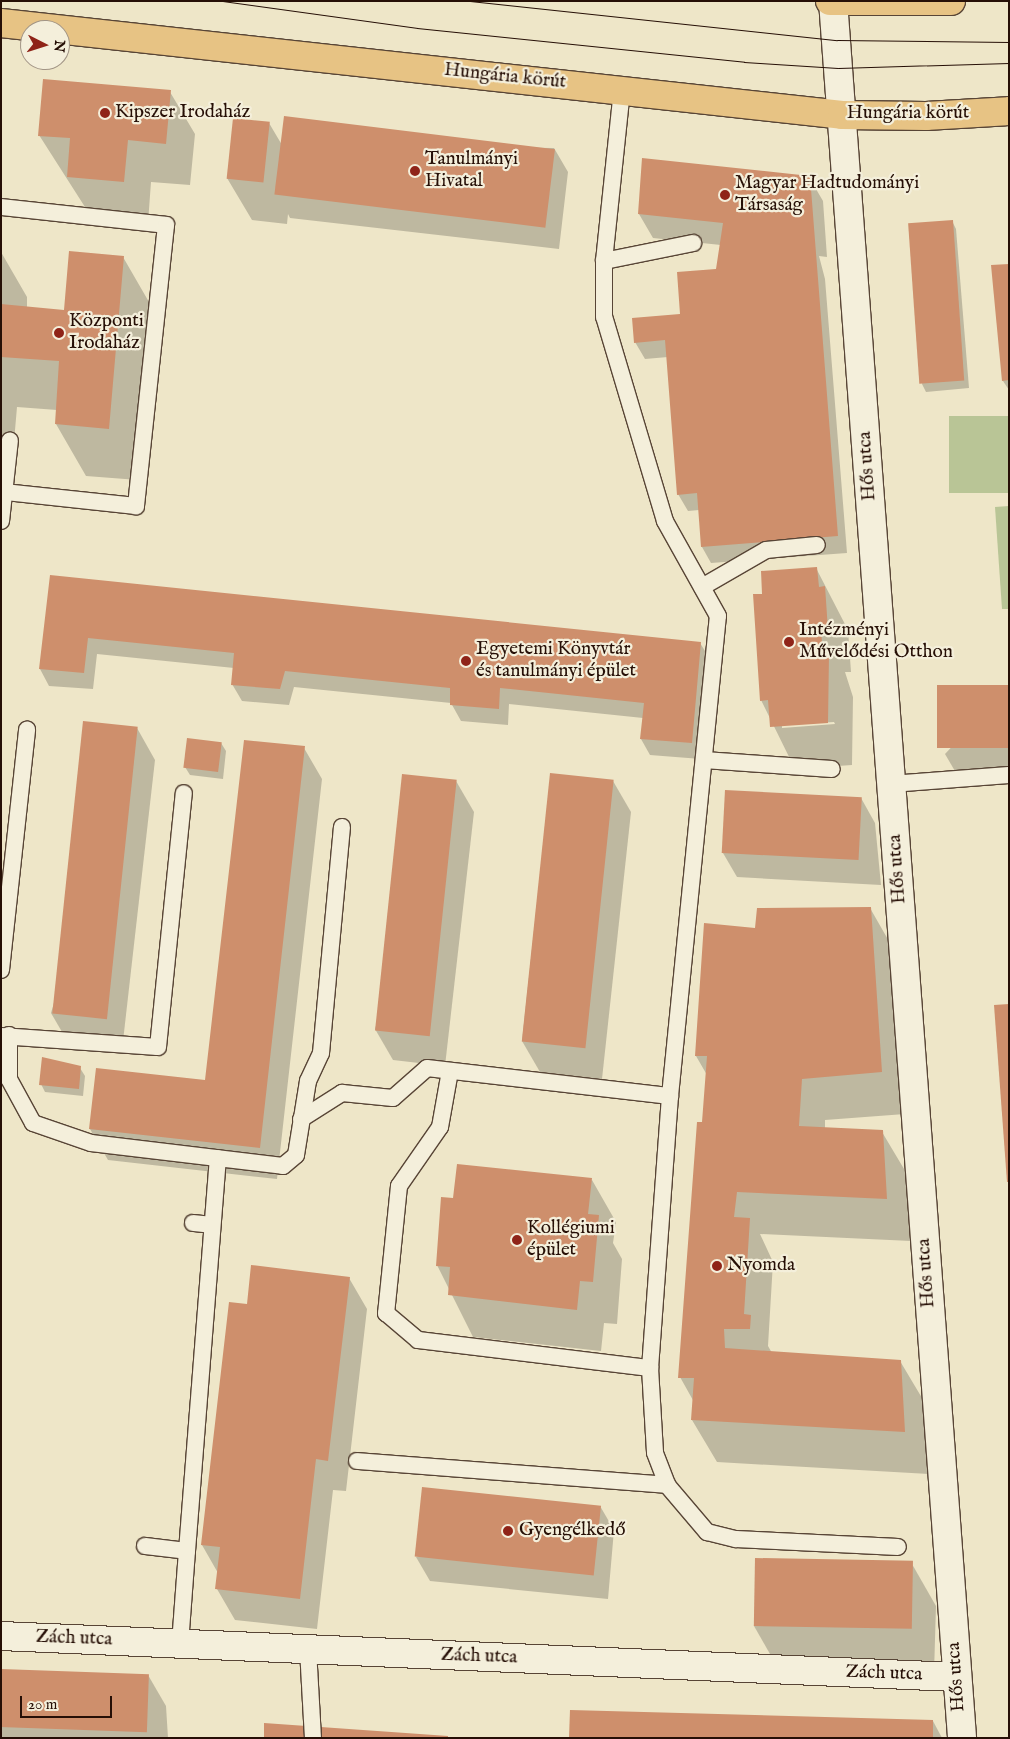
<!DOCTYPE html>
<html>
<head>
<meta charset="utf-8">
<style>
	body { margin:0 }
	#map { position:relative; width:1010px; height:1739px; overflow:hidden; background:#eee6c8; font-family:"IM FELL English",serif }
	div>[style] { position:absolute }
	.green>* { inset:0; background:#b9c596; transform-origin:0 0 }
	.shadow>* { inset:0; background:#0003 }
	.building>* { inset:0; background:#ce8f6c; transform-origin:0 0 }
	.roads { filter:drop-shadow(1px 0 #584536) drop-shadow(-1px 0 #584536) drop-shadow(0 1px #584536) drop-shadow(0 -1px #584536) }
	.service>* { height:16px; margin:-8px; padding:0 8px; transform-origin:8px; border-radius:8px; background:#f4efdb }
	.minor>* { height:28px; margin:-14px; padding:0 14px; transform-origin:14px; border-radius:14px; background:#f4efdb }
	.primary>* { height:28px; margin:-14px; padding:0 14px; transform-origin:14px; border-radius:14px; background:#e7c384 }
	.tram>* { height:1px; margin:-0.5px; padding:0 0.5px; transform-origin:0.5px; border-radius:0.5px; background:#260f06 }
	.dots>* { width:14px; height:14px; translate:-50% -50%; box-sizing:border-box; border:2px solid #f4efdb; border-radius:50% }
	span { translate:-50% -50%; white-space:nowrap; text-align:center; line-height:1.15; -webkit-text-stroke:4.5px #f4efdb; paint-order:stroke }
	.street-label { font-size:19px; color:#260f06 }
	.poi-label { font-size:19px; color:#260f06 }
	.left { translate:0 -50%; text-align:left }
	.frame { position:absolute; inset:0; border:2px solid #260f06; pointer-events:none }
	.north { position:absolute; left:20px; top:20px; width:50px; height:50px; box-sizing:border-box; background:#f4efdb; border:1px solid #a29586; border-radius:50%; rotate:95deg; font-size:14px; font-weight:700; line-height:20px; text-align:center; color:#260f06 }
	.north::after { content:''; display:block; margin:auto; width:18px; height:22px; background:#8f2418; clip-path:polygon(50% 0,100% 100%,50% 72%,0 100%) }
	.scale { position:absolute; left:20px; top:1696px; width:92px; height:22px; box-sizing:border-box; border:2px solid #260f06; border-top:0; padding-left:6px; font-size:15px; line-height:18px; white-space:nowrap; color:#260f06; -webkit-text-stroke:4px #f4efdb; paint-order:stroke }
</style>
</head>
<body>
<div id="map">
	<div class="green">
		<div style="left:1009px;top:416px;width:77px;height:60px;rotate:90deg"></div>
		<div style="clip-path:polygon(1009px 506px,1009px 609px,1002px 609px,995px 507px)"></div>
	</div>
	<div class="shadow">
		<div style="clip-path:polygon(170px 92px,195px 134px,190px 185px,151px 182px,148px 223px,92px 218px,39px 135px)"></div>
		<div style="clip-path:polygon(269px 123px,282px 145px,554px 148px,568px 172px,559px 249px,290px 218px,288px 214px,287px 224px,252px 220px,227px 178px)"></div>
		<div style="clip-path:polygon(809px 177px,823px 201px,827px 257px,819px 256px,825px 279px,847px 553px,711px 563px,702px 547px,699px 510px,688px 511px,678px 494px,668px 357px,645px 359px,635px 342px,682px 315px,718px 270px,721px 245px,653px 238px,639px 214px)"></div>
		<div style="clip-path:polygon(952px 221px,956px 229px,969px 388px,926px 392px,922px 384px)"></div>
		<div style="clip-path:polygon(1px 252px,27px 297px,27px 308px,65px 312px,123px 257px,153px 309px,138px 480px,86px 476px,56px 424px,57px 410px,17px 407px,12px 465px,1px 464px)"></div>
		<div style="clip-path:polygon(1009px 265px,1009px 390px,1003px 381px)"></div>
		<div style="clip-path:polygon(evenodd,816px 568px,848px 630px,851px 672px,845px 672px,853px 697px,852px 765px,795px 769px,761px 700px,763px 595px,816px 568px,834px 722px,835px 724px,782px 728px,782px 725px,834px 722px)"></div>
		<div style="clip-path:polygon(52px 577px,700px 643px,710px 659px,701px 759px,650px 755px,641px 739px,643px 718px,509px 704px,508px 725px,461px 721px,451px 703px,294px 687px,289px 705px,242px 701px,232px 684px,234px 668px,97px 654px,93px 689px,49px 686px,40px 669px)"></div>
		<div style="clip-path:polygon(1009px 686px,1009px 773px,959px 778px,945px 754px)"></div>
		<div style="clip-path:polygon(137px 728px,155px 760px,122px 1050px,69px 1044px,51px 1013px)"></div>
		<div style="clip-path:polygon(221px 743px,226px 751px,223px 779px,190px 775px,185px 767px)"></div>
		<div style="clip-path:polygon(304px 748px,322px 779px,277px 1179px,108px 1160px,90px 1129px,206px 1082px)"></div>
		<div style="clip-path:polygon(551px 775px,613px 781px,631px 812px,602px 1079px,540px 1072px,522px 1041px)"></div>
		<div style="clip-path:polygon(456px 781px,474px 812px,445px 1066px,393px 1060px,375px 1029px)"></div>
		<div style="clip-path:polygon(861px 798px,875px 823px,881px 885px,737px 877px,723px 853px)"></div>
		<div style="clip-path:polygon(870px 908px,894px 950px,905px 1114px,825px 1120px,825px 1128px,882px 1132px,907px 1174px,911px 1241px,760px 1234px,773px 1262px,768px 1346px,772px 1353px,900px 1361px,925px 1403px,929px 1474px,717px 1462px,692px 1420px,694px 1402px,680px 1377px,707px 1075px,696px 1056px,705px 924px,756px 930px)"></div>
		<div style="clip-path:polygon(80px 1068px,85px 1076px,83px 1096px,45px 1092px,41px 1084px)"></div>
		<div style="clip-path:polygon(592px 1180px,616px 1222px,613px 1243px,622px 1259px,617px 1324px,604px 1323px,601px 1351px,473px 1337px,437px 1265px)"></div>
		<div style="clip-path:polygon(349px 1278px,367px 1309px,346px 1491px,333px 1490px,317px 1629px,235px 1620px,217px 1589px,218px 1573px,202px 1545px,248px 1305px)"></div>
		<div style="clip-path:polygon(600px 1506px,614px 1530px,608px 1599px,430px 1581px,416px 1557px)"></div>
		<div style="clip-path:polygon(912px 1564px,936px 1606px,934px 1673px,778px 1668px,754px 1626px)"></div>
		<div style="clip-path:polygon(1px 1670px,148px 1675px,166px 1706px,168px 1738px,1px 1738px)"></div>
		<div style="clip-path:polygon(933px 1721px,942px 1738px,570px 1738px)"></div>
	</div>
	<div class="building">
		<div style="clip-path:polygon(43px 79px,171px 90px,166px 144px,128px 140px,124px 182px,67px 177px,70px 138px,38px 136px)"></div>
		<div style="left:284px;top:116px;width:273px;height:79px;rotate:7deg"></div>
		<div style="left:233px;top:118px;width:37px;height:61px;rotate:6deg"></div>
		<div style="clip-path:polygon(642px 158px,810px 176px,838px 536px,701px 547px,697px 493px,677px 495px,665px 340px,634px 343px,632px 318px,680px 314px,677px 272px,716px 269px,723px 223px,638px 214px)"></div>
		<div style="left:953px;top:220px;width:161px;height:45px;rotate:86deg"></div>
		<div style="clip-path:polygon(69px 251px,124px 256px,109px 429px,55px 424px,59px 361px,1px 357px,1px 304px,64px 310px)"></div>
		<div style="clip-path:polygon(1009px 264px,1009px 380px,1002px 381px,991px 265px)"></div>
		<div style="clip-path:polygon(817px 567px,819px 587px,825px 586px,828px 630px,821px 630px,823px 654px,829px 654px,828px 723px,770px 727px,768px 700px,760px 701px,753px 594px,762px 594px,761px 571px)"></div>
		<div style="clip-path:polygon(50px 575px,701px 642px,692px 743px,640px 739px,644px 703px,500px 688px,499px 709px,450px 705px,450px 688px,285px 671px,280px 689px,231px 685px,234px 653px,88px 638px,84px 673px,39px 669px)"></div>
		<div style="left:1009px;top:685px;width:63px;height:72px;rotate:90deg"></div>
		<div style="left:83px;top:721px;width:55px;height:294px;rotate:6deg"></div>
		<div style="left:187px;top:738px;width:35px;height:30px;rotate:7deg"></div>
		<div style="clip-path:polygon(244px 740px,305px 746px,260px 1148px,89px 1129px,96px 1068px,205px 1080px)"></div>
		<div style="left:550px;top:773px;width:64px;height:270px;rotate:6deg"></div>
		<div style="left:402px;top:774px;width:55px;height:258px;rotate:6deg"></div>
		<div style="left:725px;top:790px;width:137px;height:63px;rotate:3deg"></div>
		<div style="clip-path:polygon(871px 907px,882px 1072px,802px 1079px,799px 1126px,883px 1130px,887px 1199px,737px 1192px,734px 1217px,750px 1218px,744px 1314px,751px 1315px,750px 1329px,724px 1329px,725px 1348px,901px 1360px,905px 1432px,691px 1420px,694px 1378px,678px 1378px,697px 1122px,702px 1122px,707px 1056px,695px 1056px,704px 923px,755px 928px,757px 908px)"></div>
		<div style="clip-path:polygon(1009px 1004px,1009px 1182px,1007px 1182px,994px 1005px)"></div>
		<div style="clip-path:polygon(42px 1057px,81px 1066px,79px 1089px,39px 1085px)"></div>
		<div style="clip-path:polygon(457px 1164px,592px 1178px,588px 1214px,599px 1215px,593px 1282px,580px 1281px,577px 1310px,448px 1295px,450px 1267px,436px 1266px,441px 1197px,453px 1198px)"></div>
		<div style="clip-path:polygon(251px 1265px,350px 1277px,328px 1461px,316px 1459px,300px 1599px,215px 1589px,220px 1547px,201px 1545px,229px 1302px,247px 1304px)"></div>
		<div style="left:422px;top:1487px;width:180px;height:70px;rotate:6deg"></div>
		<div style="left:755px;top:1558px;width:158px;height:68px;rotate:1deg"></div>
		<div style="left:1px;top:1669px;width:148px;height:58px;rotate:2deg"></div>
		<div style="clip-path:polygon(570px 1710px,933px 1720px,933px 1738px,569px 1738px)"></div>
		<div style="clip-path:polygon(264px 1723px,448px 1736px,448px 1738px,264px 1738px)"></div>
	</div>
	<div class="roads">
		<div class="service">
			<div style="left:1px;top:207px;width:166px;rotate:6.2deg"></div>
			<div style="left:166px;top:225px;width:283px;rotate:96.1deg"></div>
			<div style="left:136px;top:506px;width:133px;rotate:-173.9deg"></div>
			<div style="left:604px;top:261px;width:91px;rotate:-11.4deg"></div>
			<div style="left:1px;top:521px;width:81px;rotate:-83.7deg"></div>
			<div style="left:702px;top:587px;width:74px;rotate:-30deg"></div>
			<div style="left:766px;top:550px;width:51px;rotate:-5.6deg"></div>
			<div style="left:704px;top:760px;width:128px;rotate:4deg"></div>
			<div style="left:891px;top:784px;width:118px;rotate:-4.4deg"></div>
			<div style="left:1px;top:970px;width:242px;rotate:-83.8deg"></div>
			<div style="left:9px;top:1035px;width:44px;rotate:90deg"></div>
			<div style="left:9px;top:1079px;width:50px;rotate:61.4deg"></div>
			<div style="left:33px;top:1123px;width:61px;rotate:19deg"></div>
			<div style="left:91px;top:1143px;width:193px;rotate:6.8deg"></div>
			<div style="left:283px;top:1166px;width:17px;rotate:-40deg"></div>
			<div style="left:296px;top:1155px;width:75px;rotate:-80.8deg"></div>
			<div style="left:308px;top:1081px;width:31px;rotate:-65deg"></div>
			<div style="left:321px;top:1053px;width:227px;rotate:-84.7deg"></div>
			<div style="left:1px;top:1036px;width:157px;rotate:4deg"></div>
			<div style="left:158px;top:1047px;width:255px;rotate:-84.2deg"></div>
			<div style="left:450px;top:1071px;width:57px;rotate:100.1deg"></div>
			<div style="left:440px;top:1127px;width:72px;rotate:124.8deg"></div>
			<div style="left:399px;top:1186px;width:128px;rotate:95.8deg"></div>
			<div style="left:386px;top:1313px;width:42px;rotate:40.2deg"></div>
			<div style="left:418px;top:1340px;width:234px;rotate:6.9deg"></div>
			<div style="left:670px;top:1096px;width:273px;rotate:94.2deg"></div>
			<div style="left:650px;top:1368px;width:85px;rotate:86.6deg"></div>
			<div style="left:655px;top:1453px;width:34px;rotate:69deg"></div>
			<div style="left:667px;top:1485px;width:62px;rotate:49.6deg"></div>
			<div style="left:707px;top:1532px;width:30px;rotate:14deg"></div>
			<div style="left:736px;top:1539px;width:162px;rotate:2.8deg"></div>
			<div style="left:301px;top:1119px;width:49px;rotate:-32.4deg"></div>
			<div style="left:342px;top:1093px;width:51px;rotate:5.6deg"></div>
			<div style="left:393px;top:1098px;width:45px;rotate:-41.4deg"></div>
			<div style="left:427px;top:1068px;width:245px;rotate:6.6deg"></div>
			<div style="left:670px;top:1096px;width:482px;rotate:-84.3deg"></div>
			<div style="left:718px;top:616px;width:109px;rotate:-119.2deg"></div>
			<div style="left:665px;top:521px;width:213px;rotate:-106.6deg"></div>
			<div style="left:604px;top:317px;width:56px;rotate:-90deg"></div>
			<div style="left:604px;top:261px;width:171px;rotate:-84deg"></div>
			<div style="left:193px;top:1223px;width:19px;rotate:6deg"></div>
			<div style="left:357px;top:1461px;width:311px;rotate:4.4deg"></div>
			<div style="left:145px;top:1546px;width:42px;rotate:6.8deg"></div>
			<div style="left:187px;top:1551px;width:394px;rotate:-85.5deg"></div>
			<div style="left:180px;top:1644px;width:93px;rotate:-85.7deg"></div>
			<div style="left:308px;top:1649px;width:89px;rotate:86.8deg"></div>
		</div>
		<div class="minor">
			<div style="left:833px;top:1px;width:1742px;rotate:85.75deg"></div>
			<div style="left:1px;top:1636px;width:957px;rotate:2.46deg"></div>
		</div>
		<div class="primary">
			<div style="left:830px;top:1px;width:121px"></div>
			<div style="left:1px;top:23px;width:846px;rotate:6.24deg"></div>
			<div style="left:842px;top:115px;width:84px;rotate:0.7deg"></div>
			<div style="left:926px;top:116px;width:83px;rotate:-3.4deg"></div>
		</div>
	</div>
	<div class="tram">
		<div style="left:223px;top:1px;width:196px;rotate:7.9deg"></div>
		<div style="left:417px;top:28px;width:329px;rotate:5.9deg"></div>
		<div style="left:744px;top:62px;width:94px;rotate:3.7deg"></div>
		<div style="left:838px;top:68px;width:171px;rotate:-1.7deg"></div>
		<div style="left:470px;top:1px;width:369px;rotate:6.1deg"></div>
		<div style="left:837px;top:40px;width:172px;rotate:0.7deg"></div>
	</div>
	<div class="dots">
		<div style="left:105px;top:113px;background:#8f2418"></div>
		<div style="left:415px;top:171px;background:#8f2418"></div>
		<div style="left:725px;top:195px;background:#8f2418"></div>
		<div style="left:59px;top:333px;background:#8f2418"></div>
		<div style="left:789px;top:642px;background:#8f2418"></div>
		<div style="left:466px;top:661px;background:#8f2418"></div>
		<div style="left:517px;top:1240px;background:#8f2418"></div>
		<div style="left:717px;top:1266px;background:#8f2418"></div>
		<div style="left:508px;top:1531px;background:#8f2418"></div>
	</div>
	<div class="street-label">
		<span style="left:505px;top:77px;rotate:6deg">Hungária körút</span>
		<span style="left:908px;top:114px">Hungária körút</span>
		<span style="left:868px;top:466px;rotate:-94deg">Hős utca</span>
		<span style="left:898px;top:869px;rotate:-94deg">Hős utca</span>
		<span style="left:927px;top:1273px;rotate:-94deg">Hős utca</span>
		<span style="left:74px;top:1639px;rotate:2deg">Zách utca</span>
		<span style="left:479px;top:1657px;rotate:2deg">Zách utca</span>
		<span style="left:884px;top:1674px;rotate:2deg">Zách utca</span>
		<span style="left:957px;top:1677px;rotate:-94deg">Hős utca</span>
	</div>
	<div class="poi-label">
		<span class="left" style="left:115px;top:113px">Kipszer Irodaház</span>
		<span class="left" style="left:425px;top:171px">Tanulmányi<br>Hivatal</span>
		<span class="left" style="left:735px;top:195px">Magyar Hadtudományi<br>Társaság</span>
		<span class="left" style="left:69px;top:333px">Központi<br>Irodaház</span>
		<span class="left" style="left:799px;top:642px">Intézményi<br>Művelődési Otthon</span>
		<span class="left" style="left:476px;top:661px">Egyetemi Könyvtár<br>és tanulmányi épület</span>
		<span class="left" style="left:527px;top:1240px">Kollégiumi<br>épület</span>
		<span class="left" style="left:727px;top:1266px">Nyomda</span>
		<span class="left" style="left:519px;top:1531px">Gyengélkedő</span>
	</div>
	<div class="frame"></div>
	<div class="north">N</div>
	<div class="scale">20 m</div>
</div>
</body>
</html>
